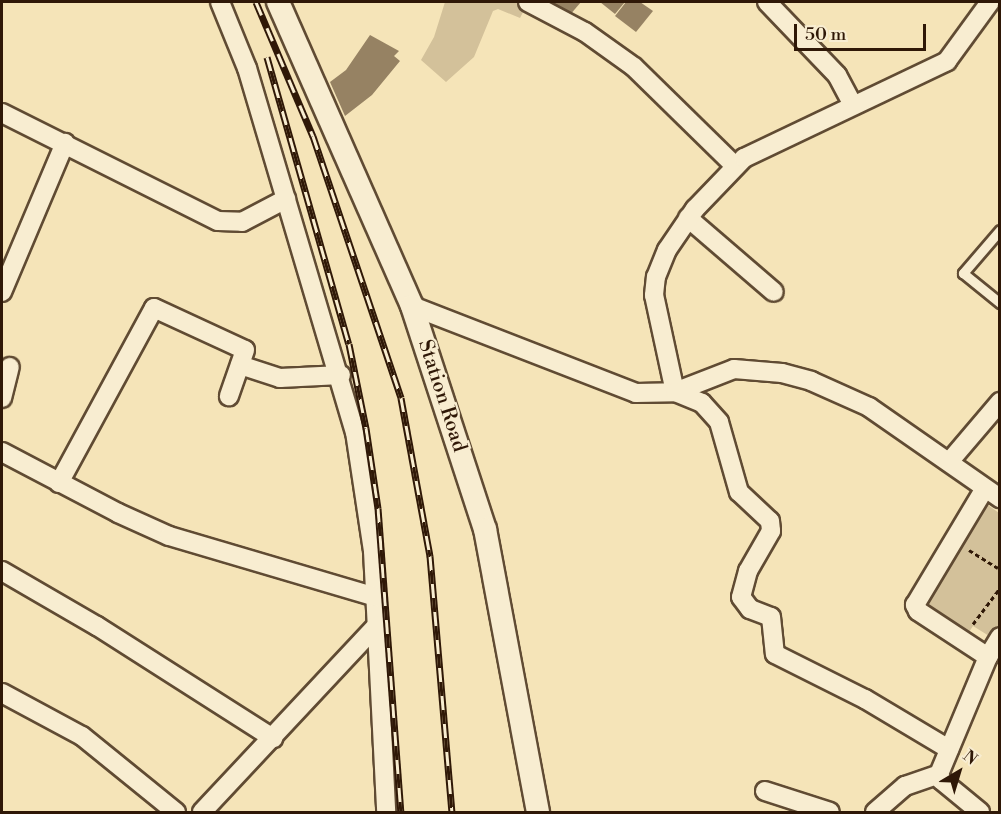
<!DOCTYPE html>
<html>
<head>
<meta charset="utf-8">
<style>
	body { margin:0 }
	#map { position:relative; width:1001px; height:814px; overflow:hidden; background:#f5e4b8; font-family:"Libre Bodoni",serif }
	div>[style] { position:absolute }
	.green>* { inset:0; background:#d3c19a }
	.building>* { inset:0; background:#968263 }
	.path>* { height:3px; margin-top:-1.5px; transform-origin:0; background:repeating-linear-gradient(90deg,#2f1807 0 4.5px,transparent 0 7.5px) }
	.roads { filter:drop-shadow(2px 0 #604b33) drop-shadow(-2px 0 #604b33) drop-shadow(0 2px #604b33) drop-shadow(0 -2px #604b33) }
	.service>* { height:9px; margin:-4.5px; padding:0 4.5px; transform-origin:4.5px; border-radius:4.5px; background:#f8edd1 }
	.minor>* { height:18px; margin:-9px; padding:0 9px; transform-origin:9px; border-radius:9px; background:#f8edd1 }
	.tertiary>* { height:22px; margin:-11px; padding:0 11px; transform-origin:11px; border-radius:11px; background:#f8edd1 }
	.rail>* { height:7px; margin-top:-3.5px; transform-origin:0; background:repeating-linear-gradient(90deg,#f8edd1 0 14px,#2f1807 0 28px); box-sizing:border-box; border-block:2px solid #2f1807 }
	span { translate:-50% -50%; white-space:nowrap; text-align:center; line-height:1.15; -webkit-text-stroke:4.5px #f8edd1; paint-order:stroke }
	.street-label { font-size:20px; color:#2f1807 }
	.frame { position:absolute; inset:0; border:3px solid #2f1807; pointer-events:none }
	.north { position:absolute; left:929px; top:742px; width:60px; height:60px; -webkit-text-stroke:4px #f8edd1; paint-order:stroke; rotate:38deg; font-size:16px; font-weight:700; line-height:24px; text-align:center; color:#2f1807 }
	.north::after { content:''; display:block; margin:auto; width:21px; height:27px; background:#2f1807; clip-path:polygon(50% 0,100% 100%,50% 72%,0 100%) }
	.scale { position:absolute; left:794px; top:24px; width:132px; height:27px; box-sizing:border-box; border:3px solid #2f1807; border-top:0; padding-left:8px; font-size:18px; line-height:21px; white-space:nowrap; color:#2f1807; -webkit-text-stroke:4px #f8edd1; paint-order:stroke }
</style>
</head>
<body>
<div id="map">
	<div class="green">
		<div style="clip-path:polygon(445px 2px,523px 2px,526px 6px,520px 18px,498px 9px,493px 11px,474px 57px,446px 82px,421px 60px,434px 37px)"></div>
		<div style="clip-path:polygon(981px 500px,999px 513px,999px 630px,994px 639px,973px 626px,965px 638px,920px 605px)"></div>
	</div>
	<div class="building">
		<div style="clip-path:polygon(550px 2px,581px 2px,569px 16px)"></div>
		<div style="clip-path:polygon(600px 2px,625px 2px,615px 14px)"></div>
		<div style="clip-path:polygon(626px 2px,640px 2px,653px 11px,636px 32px,615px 16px)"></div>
		<div style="clip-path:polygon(370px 35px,399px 51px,394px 56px,400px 61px,372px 95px,345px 116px,330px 82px,346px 70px)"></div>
	</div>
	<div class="path">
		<div style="left:969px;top:550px;width:34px;rotate:32deg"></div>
		<div style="left:998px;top:568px;width:4px;rotate:-56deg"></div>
		<div style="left:973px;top:624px;width:45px;rotate:-53.1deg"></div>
	</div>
	<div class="roads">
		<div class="service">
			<div style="left:1000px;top:230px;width:57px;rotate:130.7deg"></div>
			<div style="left:963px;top:273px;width:48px;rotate:39deg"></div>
		</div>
		<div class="minor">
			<div style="left:220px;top:2px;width:71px;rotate:67.8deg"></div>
			<div style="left:247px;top:68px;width:380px;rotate:73.5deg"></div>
			<div style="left:355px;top:432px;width:120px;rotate:81.4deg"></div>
			<div style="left:373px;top:551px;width:261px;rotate:87.1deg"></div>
			<div style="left:528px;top:2px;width:64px;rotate:27.8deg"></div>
			<div style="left:585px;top:32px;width:60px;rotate:35.5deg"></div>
			<div style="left:634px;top:67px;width:140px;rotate:44.4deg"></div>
			<div style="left:767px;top:2px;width:101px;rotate:46.2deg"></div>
			<div style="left:837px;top:75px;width:34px;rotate:62deg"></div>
			<div style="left:2px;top:113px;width:241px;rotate:26.6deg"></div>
			<div style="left:218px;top:221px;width:24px;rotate:2deg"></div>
			<div style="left:242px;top:222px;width:50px;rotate:-27.6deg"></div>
			<div style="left:688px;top:218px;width:113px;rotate:40.7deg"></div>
			<div style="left:2px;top:292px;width:162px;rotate:-67.1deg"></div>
			<div style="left:412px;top:306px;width:240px;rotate:21.2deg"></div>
			<div style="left:636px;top:393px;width:39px;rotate:-1deg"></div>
			<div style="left:675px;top:392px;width:63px;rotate:-21.3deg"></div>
			<div style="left:734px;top:369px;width:48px;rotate:4.8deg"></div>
			<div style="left:782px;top:373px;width:30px;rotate:15deg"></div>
			<div style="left:811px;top:381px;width:64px;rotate:24.1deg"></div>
			<div style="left:869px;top:407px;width:160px;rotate:34.8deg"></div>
			<div style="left:240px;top:365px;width:42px;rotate:18deg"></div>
			<div style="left:280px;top:378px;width:61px;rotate:-2.8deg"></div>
			<div style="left:675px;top:392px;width:99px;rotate:-102.2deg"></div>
			<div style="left:654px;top:295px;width:18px;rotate:-84deg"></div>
			<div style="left:656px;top:277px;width:29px;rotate:-68deg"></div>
			<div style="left:667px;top:250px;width:50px;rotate:-55.7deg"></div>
			<div style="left:695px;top:209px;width:71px;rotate:-46.1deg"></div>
			<div style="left:744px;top:158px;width:225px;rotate:-25.5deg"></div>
			<div style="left:947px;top:61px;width:73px;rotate:-53.9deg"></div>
			<div style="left:675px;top:392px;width:29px;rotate:22deg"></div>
			<div style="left:702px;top:403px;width:25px;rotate:48deg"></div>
			<div style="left:719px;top:422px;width:73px;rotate:74.1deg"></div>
			<div style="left:739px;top:492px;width:42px;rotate:43.1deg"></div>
			<div style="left:770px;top:521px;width:10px;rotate:84deg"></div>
			<div style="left:771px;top:531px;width:46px;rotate:119.9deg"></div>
			<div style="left:748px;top:571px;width:27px;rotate:105deg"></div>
			<div style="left:741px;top:597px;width:15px;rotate:53deg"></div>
			<div style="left:750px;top:609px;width:22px;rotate:21deg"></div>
			<div style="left:771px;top:617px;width:37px;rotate:84deg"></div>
			<div style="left:775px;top:654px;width:101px;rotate:26.6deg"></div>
			<div style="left:865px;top:699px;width:98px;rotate:30.8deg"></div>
			<div style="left:2px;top:398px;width:32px;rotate:-76deg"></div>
			<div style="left:2px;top:452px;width:131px;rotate:27.7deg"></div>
			<div style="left:118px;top:513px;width:56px;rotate:24.3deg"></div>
			<div style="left:169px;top:536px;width:216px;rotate:16.4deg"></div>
			<div style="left:949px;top:462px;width:79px;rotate:-49.6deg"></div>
			<div style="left:59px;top:483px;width:199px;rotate:-61.5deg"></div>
			<div style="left:154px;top:308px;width:100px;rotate:24.8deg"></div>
			<div style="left:245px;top:350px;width:49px;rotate:109.2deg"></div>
			<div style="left:2px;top:571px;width:110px;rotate:30.1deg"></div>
			<div style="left:97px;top:626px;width:209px;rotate:32.5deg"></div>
			<div style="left:988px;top:657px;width:23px;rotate:-59deg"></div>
			<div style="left:2px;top:693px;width:91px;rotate:28.3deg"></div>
			<div style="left:82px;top:736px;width:121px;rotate:39deg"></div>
			<div style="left:765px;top:791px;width:68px;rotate:17.9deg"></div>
			<div style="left:202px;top:812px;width:255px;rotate:-46.9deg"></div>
			<div style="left:875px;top:812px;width:40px;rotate:-41deg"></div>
			<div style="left:905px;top:786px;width:36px;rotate:-19deg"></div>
			<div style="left:980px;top:812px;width:50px;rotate:-140.6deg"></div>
			<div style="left:941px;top:780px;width:6px;rotate:-108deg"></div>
			<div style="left:939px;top:774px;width:127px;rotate:-67.3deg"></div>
			<div style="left:988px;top:657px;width:84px;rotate:-146.7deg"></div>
			<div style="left:918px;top:611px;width:7px;rotate:-117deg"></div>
			<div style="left:915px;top:605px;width:136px;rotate:-59.1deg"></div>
		</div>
		<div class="tertiary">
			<div style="left:278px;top:2px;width:332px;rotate:66.2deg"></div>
			<div style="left:412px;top:306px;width:235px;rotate:71.9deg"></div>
			<div style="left:485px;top:529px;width:288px;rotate:79.4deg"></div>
		</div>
	</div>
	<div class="rail">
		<div style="left:256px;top:2px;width:146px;rotate:67deg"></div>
		<div style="left:313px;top:136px;width:276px;rotate:71.4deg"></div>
		<div style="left:401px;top:398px;width:161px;rotate:79.6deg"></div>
		<div style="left:430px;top:556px;width:257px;rotate:85.1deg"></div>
		<div style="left:267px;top:57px;width:298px;rotate:74.1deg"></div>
		<div style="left:349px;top:344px;width:86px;rotate:78.6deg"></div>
		<div style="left:366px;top:428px;width:81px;rotate:81.5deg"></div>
		<div style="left:378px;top:508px;width:305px;rotate:85.7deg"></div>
	</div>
	<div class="street-label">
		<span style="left:442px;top:396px;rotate:72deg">Station Road</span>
	</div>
	<div class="frame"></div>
	<div class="north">N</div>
	<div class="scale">50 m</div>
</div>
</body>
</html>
